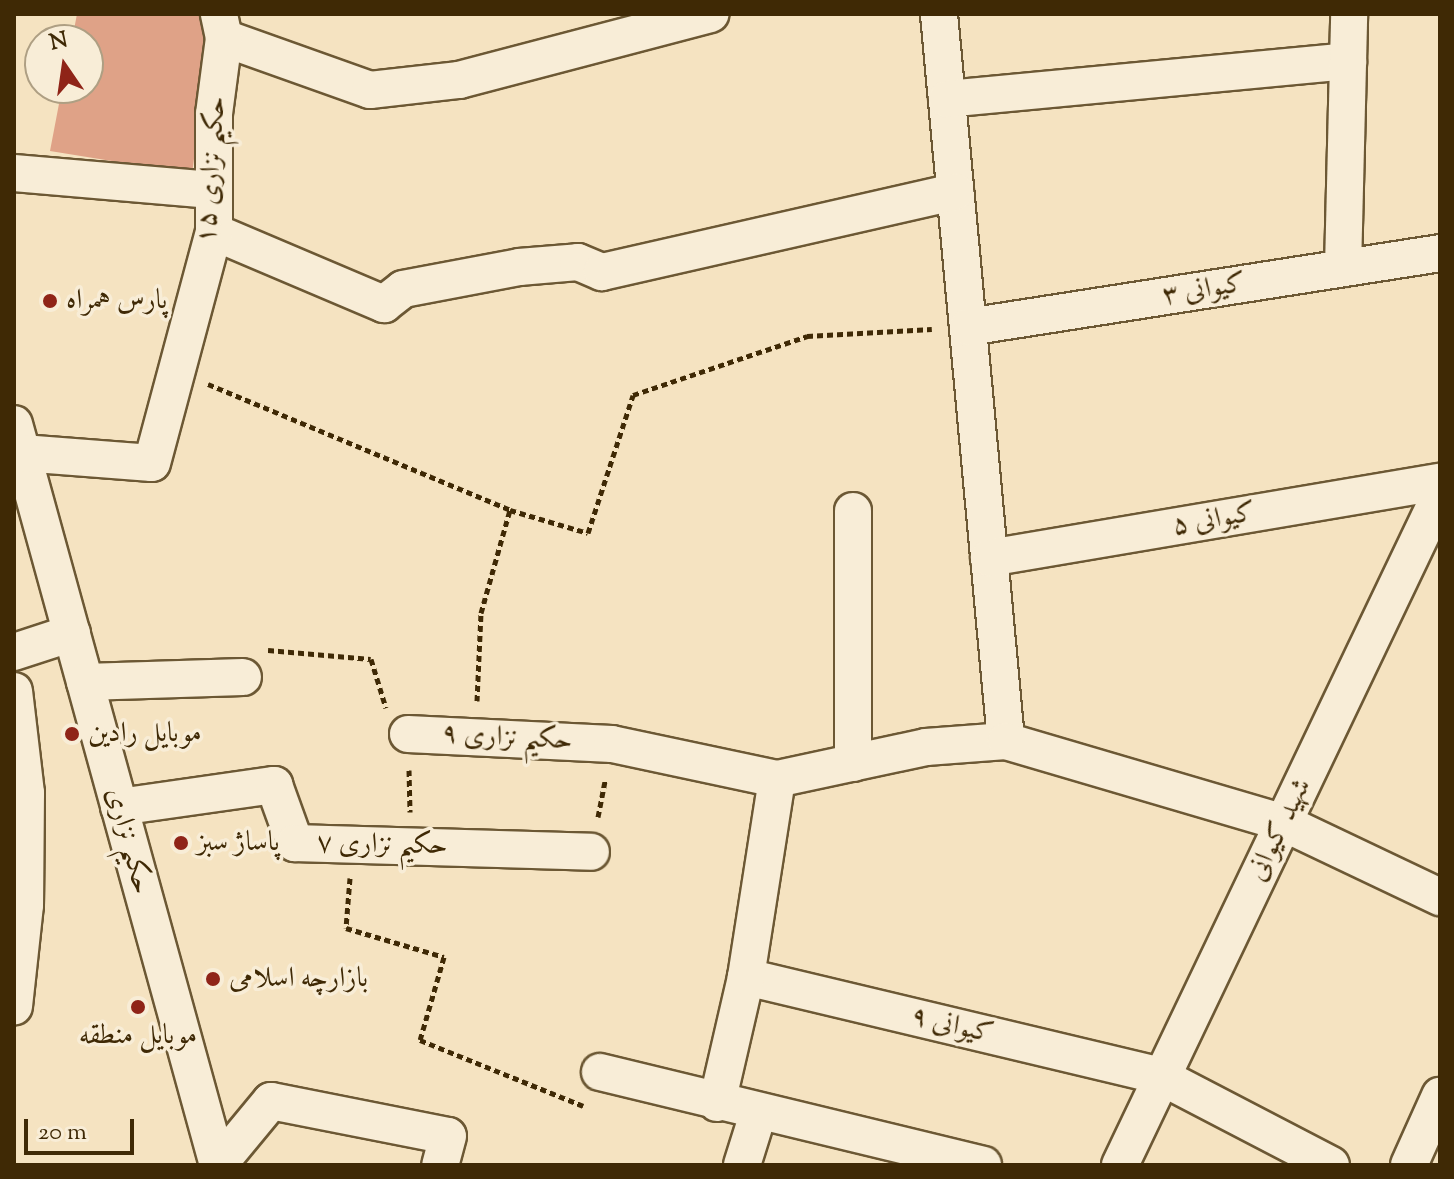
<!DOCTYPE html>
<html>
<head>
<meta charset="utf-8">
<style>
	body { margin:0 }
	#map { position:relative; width:1454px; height:1179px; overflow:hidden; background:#f5e3c1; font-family:"Sorts Mill Goudy",Amiri,serif }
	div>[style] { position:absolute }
	.building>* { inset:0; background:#dfa287 }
	.path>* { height:5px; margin-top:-2.5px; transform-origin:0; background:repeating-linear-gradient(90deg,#3f2905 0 6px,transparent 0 10px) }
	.roads { filter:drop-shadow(2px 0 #6c5834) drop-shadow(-2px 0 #6c5834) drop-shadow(0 2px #6c5834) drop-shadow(0 -2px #6c5834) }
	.minor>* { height:36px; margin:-18px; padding:0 18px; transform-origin:18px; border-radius:18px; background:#f8edd7 }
	.dots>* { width:22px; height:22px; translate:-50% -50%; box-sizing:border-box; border:4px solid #f8edd7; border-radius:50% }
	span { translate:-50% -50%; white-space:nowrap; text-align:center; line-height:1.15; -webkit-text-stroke:7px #f8edd7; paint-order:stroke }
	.street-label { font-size:28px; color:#3f2905 }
	.poi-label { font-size:28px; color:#3f2905 }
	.left { translate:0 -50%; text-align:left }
	.frame { position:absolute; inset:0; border:16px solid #3f2905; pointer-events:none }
	.north { position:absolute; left:24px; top:24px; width:80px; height:80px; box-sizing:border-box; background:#f8edd7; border:2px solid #ae9f83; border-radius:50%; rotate:347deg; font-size:22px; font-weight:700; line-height:32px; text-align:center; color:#3f2905 }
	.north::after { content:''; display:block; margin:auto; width:28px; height:36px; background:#8f2418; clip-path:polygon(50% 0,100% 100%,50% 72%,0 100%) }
	.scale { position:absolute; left:24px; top:1119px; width:110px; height:36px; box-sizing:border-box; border:4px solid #3f2905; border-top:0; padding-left:10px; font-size:24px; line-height:28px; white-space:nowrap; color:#3f2905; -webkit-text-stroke:6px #f8edd7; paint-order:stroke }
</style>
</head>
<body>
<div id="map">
	<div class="building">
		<div style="clip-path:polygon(77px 14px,213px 14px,192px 174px,50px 151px,62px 88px,88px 88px,88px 40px,72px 40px)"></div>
	</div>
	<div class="path">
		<div style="left:208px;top:384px;width:327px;rotate:22.6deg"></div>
		<div style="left:268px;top:650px;width:103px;rotate:5deg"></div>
		<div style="left:371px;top:659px;width:51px;rotate:73deg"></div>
		<div style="left:477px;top:701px;width:88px;rotate:-87.4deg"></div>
		<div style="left:481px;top:613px;width:107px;rotate:-74.3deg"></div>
		<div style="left:510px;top:510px;width:81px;rotate:16.4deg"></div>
		<div style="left:588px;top:533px;width:145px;rotate:-71.9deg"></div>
		<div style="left:633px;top:395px;width:184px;rotate:-18.7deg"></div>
		<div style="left:807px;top:336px;width:125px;rotate:-3.2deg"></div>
		<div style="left:409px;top:770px;width:42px;rotate:88.6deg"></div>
		<div style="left:598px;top:817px;width:38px;rotate:-79deg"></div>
		<div style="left:350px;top:878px;width:50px;rotate:94.6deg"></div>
		<div style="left:346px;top:928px;width:102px;rotate:16.5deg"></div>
		<div style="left:444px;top:957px;width:86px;rotate:106.1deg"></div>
		<div style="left:420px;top:1040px;width:176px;rotate:22deg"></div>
	</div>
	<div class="roads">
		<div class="minor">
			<div style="left:939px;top:14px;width:730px;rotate:84.73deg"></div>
			<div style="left:224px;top:38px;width:155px;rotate:19.6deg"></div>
			<div style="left:370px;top:90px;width:90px;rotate:-6.4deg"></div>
			<div style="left:459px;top:80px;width:260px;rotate:-14.7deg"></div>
			<div style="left:947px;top:99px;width:403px;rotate:-5.4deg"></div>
			<div style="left:14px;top:173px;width:198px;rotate:4.9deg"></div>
			<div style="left:214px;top:232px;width:185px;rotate:23deg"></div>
			<div style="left:384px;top:304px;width:24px;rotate:-38deg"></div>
			<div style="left:403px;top:289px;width:118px;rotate:-10.7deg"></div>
			<div style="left:519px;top:267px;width:59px;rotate:-4.8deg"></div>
			<div style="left:578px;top:262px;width:26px;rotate:23deg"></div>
			<div style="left:602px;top:272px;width:362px;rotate:-12.8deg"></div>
			<div style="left:1343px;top:268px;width:254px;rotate:-88.6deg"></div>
			<div style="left:968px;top:327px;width:478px;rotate:-8.9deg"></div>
			<div style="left:14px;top:424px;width:769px;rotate:74.61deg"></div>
			<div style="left:22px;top:453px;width:130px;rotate:4.4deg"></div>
			<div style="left:152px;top:463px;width:239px;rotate:-75deg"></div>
			<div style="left:214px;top:232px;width:118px;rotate:-90deg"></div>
			<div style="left:214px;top:114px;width:77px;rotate:-82.5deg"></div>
			<div style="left:224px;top:38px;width:25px;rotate:-102deg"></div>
			<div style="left:989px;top:558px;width:457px;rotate:-9.6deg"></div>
			<div style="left:14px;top:652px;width:61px;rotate:-18.1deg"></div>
			<div style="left:85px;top:682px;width:158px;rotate:-1.8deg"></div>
			<div style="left:14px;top:691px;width:103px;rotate:83.3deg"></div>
			<div style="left:26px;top:793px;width:112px;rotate:90.5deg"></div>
			<div style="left:25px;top:905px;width:102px;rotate:96.2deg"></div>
			<div style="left:408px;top:734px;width:204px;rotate:2.8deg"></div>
			<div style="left:612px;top:744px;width:169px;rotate:12deg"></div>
			<div style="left:777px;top:779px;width:152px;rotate:-12.1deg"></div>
			<div style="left:926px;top:747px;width:80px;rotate:-4.3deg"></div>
			<div style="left:1006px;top:741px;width:290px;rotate:16.4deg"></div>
			<div style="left:1284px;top:823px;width:173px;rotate:25.4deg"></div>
			<div style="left:853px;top:763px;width:252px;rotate:-90deg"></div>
			<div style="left:119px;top:807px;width:157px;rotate:-8.1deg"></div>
			<div style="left:274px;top:785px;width:62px;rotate:70.1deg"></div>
			<div style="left:295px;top:843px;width:296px;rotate:1.7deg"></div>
			<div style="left:746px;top:977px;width:423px;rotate:13.4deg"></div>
			<div style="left:1158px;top:1075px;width:195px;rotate:27.5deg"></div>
			<div style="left:600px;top:1072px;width:394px;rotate:13.6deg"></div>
			<div style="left:717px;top:1103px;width:129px;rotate:-77deg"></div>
			<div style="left:746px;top:977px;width:200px;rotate:-81.1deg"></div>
			<div style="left:218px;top:1165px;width:83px;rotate:-50.4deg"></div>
			<div style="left:271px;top:1101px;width:180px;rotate:11.2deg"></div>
			<div style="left:448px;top:1136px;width:30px;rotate:105deg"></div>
			<div style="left:742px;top:1165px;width:53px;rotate:-72.6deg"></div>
			<div style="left:1120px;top:1165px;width:742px;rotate:-64.47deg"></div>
			<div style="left:1409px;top:1165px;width:76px;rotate:-65.8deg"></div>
		</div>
	</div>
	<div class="dots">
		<div style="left:50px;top:301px;background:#8f2418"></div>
		<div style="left:72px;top:734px;background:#8f2418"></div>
		<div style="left:181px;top:843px;background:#8f2418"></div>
		<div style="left:213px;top:979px;background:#8f2418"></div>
		<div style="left:138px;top:1007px;background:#8f2418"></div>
	</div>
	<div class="street-label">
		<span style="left:212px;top:170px;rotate:-86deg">حکیم نزاری ۱۵</span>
		<span style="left:1204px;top:290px;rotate:-9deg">کیوانی ۳</span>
		<span style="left:1214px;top:520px;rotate:-10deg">کیوانی ۵</span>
		<span style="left:507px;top:738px;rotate:3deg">حکیم نزاری ۹</span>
		<span style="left:1280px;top:830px;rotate:-64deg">شهید کیوانی</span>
		<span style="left:128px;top:841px;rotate:75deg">حکیم نزاری</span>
		<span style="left:382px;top:845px;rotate:1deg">حکیم نزاری ۷</span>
		<span style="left:952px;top:1026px;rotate:13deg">کیوانی ۹</span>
	</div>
	<div class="poi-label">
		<span class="left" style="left:66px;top:301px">پارس همراه</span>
		<span class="left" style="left:88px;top:734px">موبایل رادین</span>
		<span class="left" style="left:197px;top:843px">پاساژ سبز</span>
		<span class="left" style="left:229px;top:979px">بازارچه اسلامی</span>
		<span style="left:138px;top:1036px">موبایل منطقه</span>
	</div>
	<div class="frame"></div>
	<div class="north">N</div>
	<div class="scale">20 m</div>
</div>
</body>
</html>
